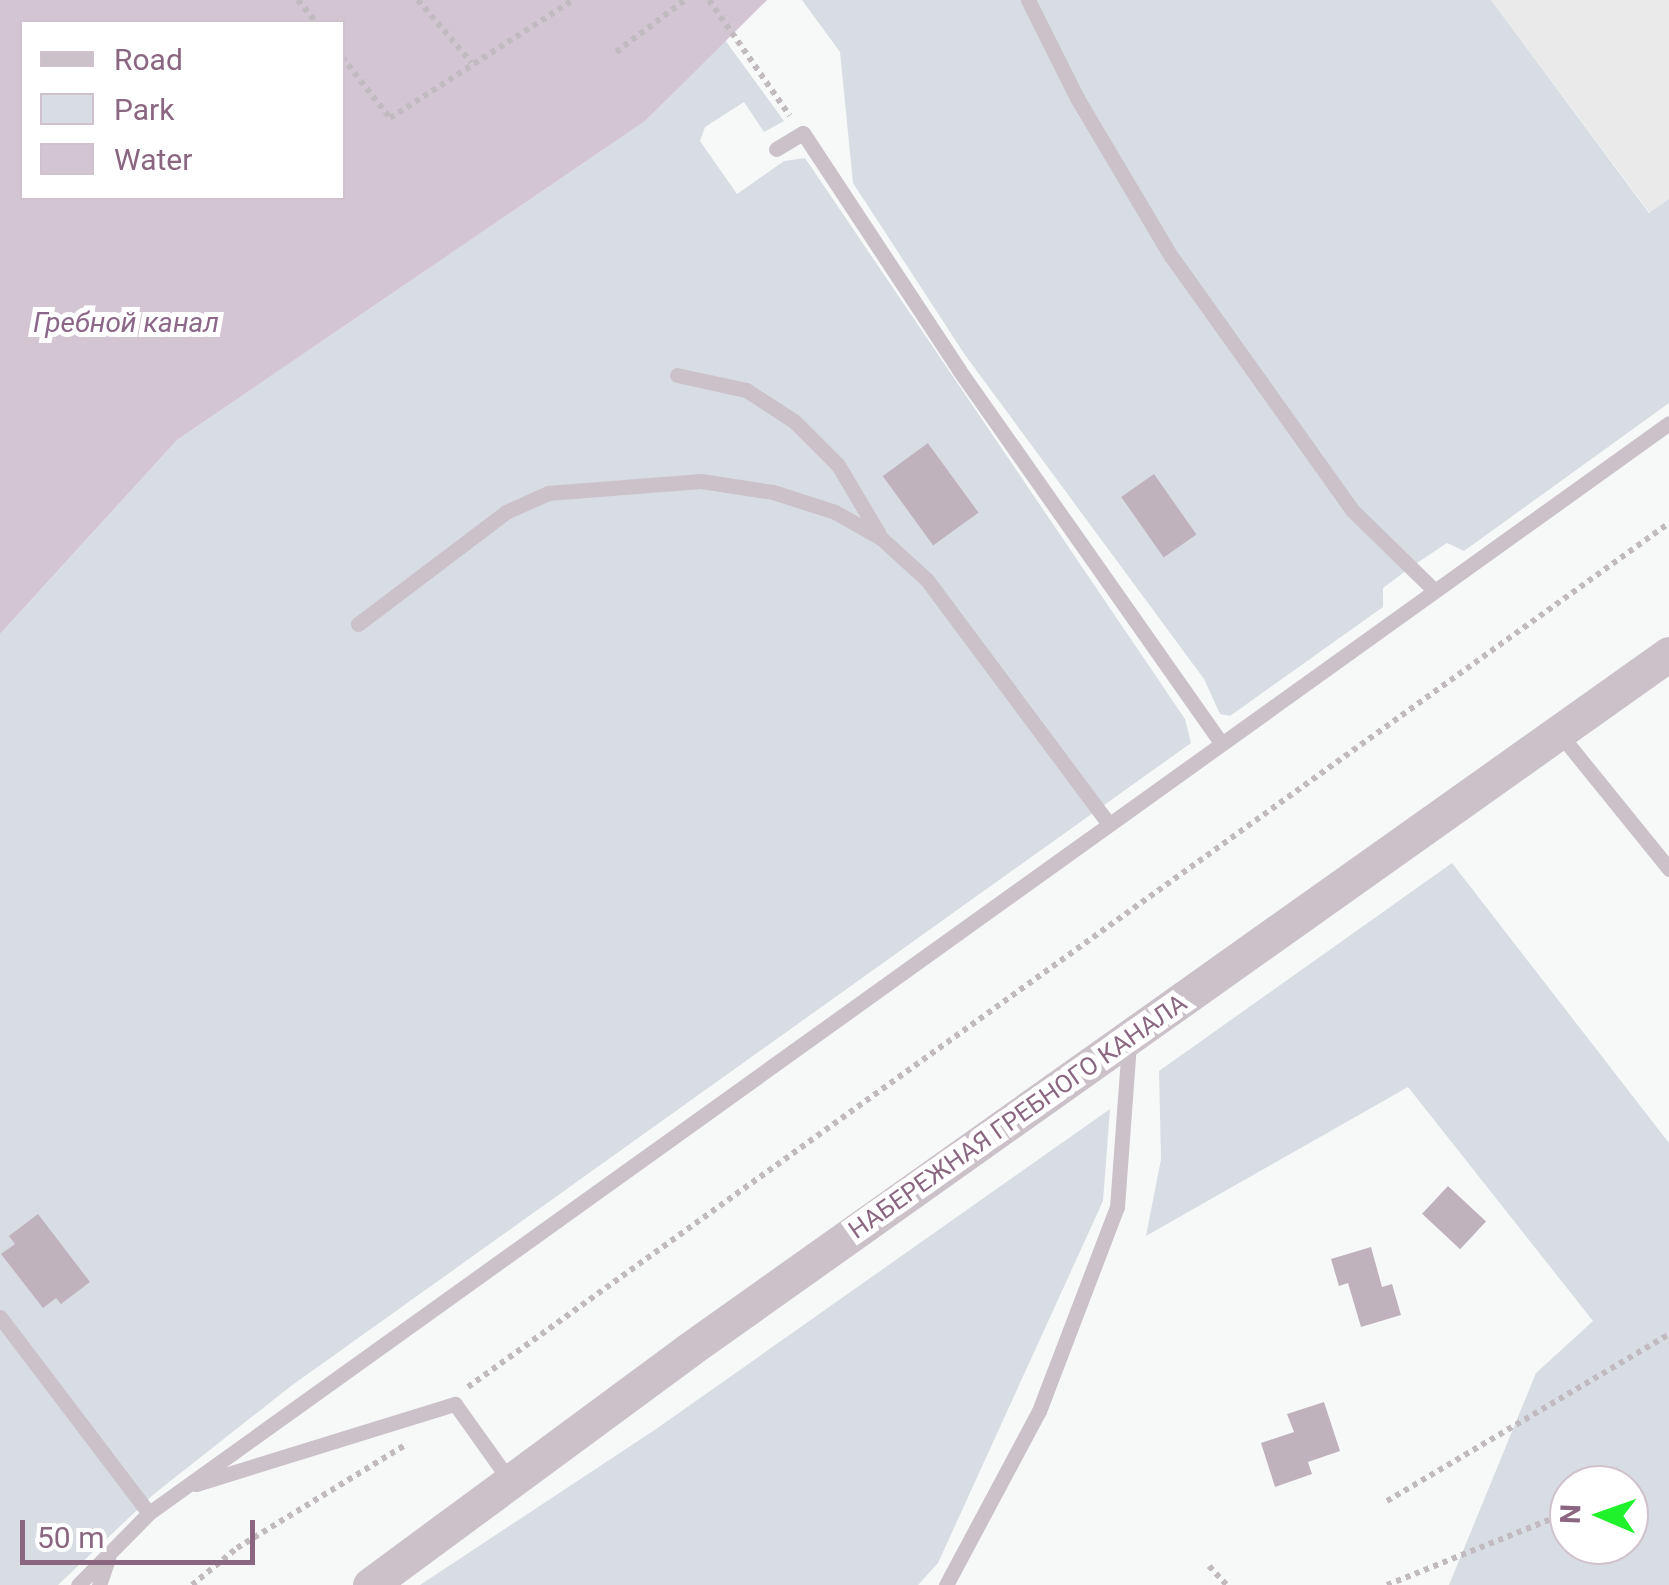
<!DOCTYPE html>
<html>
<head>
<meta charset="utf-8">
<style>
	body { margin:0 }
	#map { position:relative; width:1669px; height:1585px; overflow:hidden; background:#f7f9f9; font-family:Roboto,sans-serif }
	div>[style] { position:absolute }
	.built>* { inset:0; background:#eaeaeb }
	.green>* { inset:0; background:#d7dde2 }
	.water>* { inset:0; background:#d4c5d2 }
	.building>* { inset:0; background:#c0b2bd; transform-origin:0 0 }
	.path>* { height:6px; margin-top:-3px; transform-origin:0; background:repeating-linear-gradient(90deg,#c1babf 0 5px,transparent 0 10px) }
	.service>* { height:15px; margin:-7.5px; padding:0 7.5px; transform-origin:7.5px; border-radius:7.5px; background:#cbc2c9 }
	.tertiary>* { height:35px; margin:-17.5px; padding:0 17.5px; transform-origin:17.5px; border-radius:17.5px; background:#cbc2c9 }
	span { translate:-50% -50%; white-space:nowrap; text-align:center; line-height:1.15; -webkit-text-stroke:10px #fff; paint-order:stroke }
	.street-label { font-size:25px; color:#8a6680 }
	.water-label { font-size:28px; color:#8c6789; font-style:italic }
	.legend { position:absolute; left:20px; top:20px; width:325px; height:180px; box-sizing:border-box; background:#fff; border:2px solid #d0c2cc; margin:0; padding:12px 18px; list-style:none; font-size:30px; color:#8a6680 }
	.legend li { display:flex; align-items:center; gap:20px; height:50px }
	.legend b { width:50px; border:2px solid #d0c2cc }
	.north { position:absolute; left:1549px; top:1465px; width:100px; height:100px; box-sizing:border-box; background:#fff; border:2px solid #d0c2cc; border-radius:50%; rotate:272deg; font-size:28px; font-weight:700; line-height:40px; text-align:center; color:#8a6680 }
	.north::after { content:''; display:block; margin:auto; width:35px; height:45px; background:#1ff12b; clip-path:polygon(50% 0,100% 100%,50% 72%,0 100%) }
	.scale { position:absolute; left:20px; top:1520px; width:235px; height:45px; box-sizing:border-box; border:5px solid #8a6680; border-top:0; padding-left:12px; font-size:30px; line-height:35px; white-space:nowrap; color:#8a6680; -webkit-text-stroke:8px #fff; paint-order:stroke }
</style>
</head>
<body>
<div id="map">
	<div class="built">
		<div style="clip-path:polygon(1491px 0,1669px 0,1669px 199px,1650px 213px)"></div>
	</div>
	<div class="green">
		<div style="clip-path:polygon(802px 0,1491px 0,1649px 213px,1669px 199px,1669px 403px,1464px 551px,1447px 543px,1411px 567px,1383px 588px,1383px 607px,1230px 716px,1220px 714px,1204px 679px,965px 355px,853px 183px,840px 52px)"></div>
		<div style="clip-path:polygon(evenodd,725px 40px,784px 121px,764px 132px,744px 102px,705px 127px,700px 141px,737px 194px,784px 161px,805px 158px,1185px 719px,1191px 743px,291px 1386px,154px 1494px,58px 1585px,0 1585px,0 634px,177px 440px,645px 121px,725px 40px,929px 444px,978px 512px,934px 545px,883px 476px,929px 444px)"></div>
		<div style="clip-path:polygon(evenodd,1452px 863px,1669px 1143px,1669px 1585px,1449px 1585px,1536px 1373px,1593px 1321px,1408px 1087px,1146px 1236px,1161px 1159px,1159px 1071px,1452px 863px,1569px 1485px,1629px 1485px,1629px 1545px,1569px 1545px,1569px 1485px)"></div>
		<div style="clip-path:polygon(1110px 1109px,1103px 1201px,938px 1563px,918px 1585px,420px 1585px,656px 1429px)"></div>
	</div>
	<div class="water">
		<div style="clip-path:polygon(evenodd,0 0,767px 0,645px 121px,177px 440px,0 634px,0 0,22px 22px,342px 22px,342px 198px,22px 198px,22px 22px)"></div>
	</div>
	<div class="building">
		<div style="left:928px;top:443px;width:86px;height:56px;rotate:54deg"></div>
		<div style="left:1154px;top:474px;width:74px;height:40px;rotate:55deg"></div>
		<div style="left:1448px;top:1186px;width:52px;height:38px;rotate:43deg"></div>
		<div style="clip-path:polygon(38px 1214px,90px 1282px,61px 1304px,56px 1298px,43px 1308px,1px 1254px,15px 1244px,9px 1236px)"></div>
		<div style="clip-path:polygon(1371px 1247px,1382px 1287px,1392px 1284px,1401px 1315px,1361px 1327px,1348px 1283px,1339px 1286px,1331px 1259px)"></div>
		<div style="clip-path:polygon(1324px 1402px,1340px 1451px,1308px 1462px,1312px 1474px,1275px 1487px,1261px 1443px,1294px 1432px,1287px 1414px)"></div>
	</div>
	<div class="path">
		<div style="left:298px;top:0;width:28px;rotate:51deg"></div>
		<div style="left:418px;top:0;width:82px;rotate:49.5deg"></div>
		<div style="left:709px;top:0;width:141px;rotate:55.1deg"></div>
		<div style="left:616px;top:52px;width:86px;rotate:-37deg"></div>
		<div style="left:342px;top:57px;width:78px;rotate:51.8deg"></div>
		<div style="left:390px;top:118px;width:218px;rotate:-32.8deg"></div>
		<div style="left:468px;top:1387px;width:1479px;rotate:-35.73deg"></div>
		<div style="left:1387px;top:1501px;width:328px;rotate:-30.6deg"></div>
		<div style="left:1209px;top:1566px;width:26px;rotate:47deg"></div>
		<div style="left:192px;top:1585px;width:58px;rotate:-39.4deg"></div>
		<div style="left:237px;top:1548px;width:197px;rotate:-31.5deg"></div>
		<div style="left:1387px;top:1585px;width:196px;rotate:-21.9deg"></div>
	</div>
	<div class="service">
		<div style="left:1028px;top:0;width:110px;rotate:63.4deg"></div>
		<div style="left:1077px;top:98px;width:184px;rotate:59.3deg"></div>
		<div style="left:1171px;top:256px;width:312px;rotate:54.5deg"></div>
		<div style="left:1352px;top:510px;width:115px;rotate:44.3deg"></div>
		<div style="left:776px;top:149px;width:31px;rotate:-31deg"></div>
		<div style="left:803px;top:133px;width:284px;rotate:56.6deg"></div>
		<div style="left:959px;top:370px;width:454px;rotate:54.9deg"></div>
		<div style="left:677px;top:375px;width:71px;rotate:12.3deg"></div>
		<div style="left:746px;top:390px;width:57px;rotate:32.9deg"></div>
		<div style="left:794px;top:421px;width:62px;rotate:45deg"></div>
		<div style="left:838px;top:465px;width:80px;rotate:59.3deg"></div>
		<div style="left:358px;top:624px;width:186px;rotate:-37.1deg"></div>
		<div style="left:506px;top:512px;width:46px;rotate:-24.3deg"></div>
		<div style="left:548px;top:493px;width:153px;rotate:-4.5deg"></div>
		<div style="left:701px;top:481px;width:73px;rotate:8.7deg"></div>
		<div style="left:773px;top:492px;width:65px;rotate:17.9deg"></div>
		<div style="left:835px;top:512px;width:53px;rotate:29.5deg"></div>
		<div style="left:881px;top:538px;width:62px;rotate:42.4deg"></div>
		<div style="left:927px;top:580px;width:304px;rotate:53.3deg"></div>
		<div style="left:1559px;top:733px;width:175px;rotate:51deg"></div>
		<div style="left:0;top:1317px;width:246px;rotate:52.8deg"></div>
		<div style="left:196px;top:1484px;width:271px;rotate:-17.2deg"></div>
		<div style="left:455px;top:1404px;width:95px;rotate:54.5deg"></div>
		<div style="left:78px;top:1585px;width:101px;rotate:-45.4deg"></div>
		<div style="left:149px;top:1513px;width:1870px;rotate:-35.64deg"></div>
		<div style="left:99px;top:1585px;width:28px;rotate:-71deg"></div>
		<div style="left:946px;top:1585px;width:197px;rotate:-61.9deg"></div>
		<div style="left:1039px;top:1411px;width:218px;rotate:-69.1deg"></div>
		<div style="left:1117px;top:1207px;width:164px;rotate:-85.8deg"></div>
	</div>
	<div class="tertiary">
		<div style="left:370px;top:1585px;width:394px;rotate:-36.4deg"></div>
		<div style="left:687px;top:1351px;width:1204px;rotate:-35.37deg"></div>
	</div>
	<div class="street-label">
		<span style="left:1018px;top:1117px;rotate:-35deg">НАБЕРЕЖНАЯ ГРЕБНОГО КАНАЛА</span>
	</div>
	<div class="water-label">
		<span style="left:126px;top:323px">Гребной канал</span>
	</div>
	<ul class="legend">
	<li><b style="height:12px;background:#cbc2c9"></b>Road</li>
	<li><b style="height:28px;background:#d7dde2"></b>Park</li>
	<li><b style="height:28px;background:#d4c5d2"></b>Water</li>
	</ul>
	<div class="north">N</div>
	<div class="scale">50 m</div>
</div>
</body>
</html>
